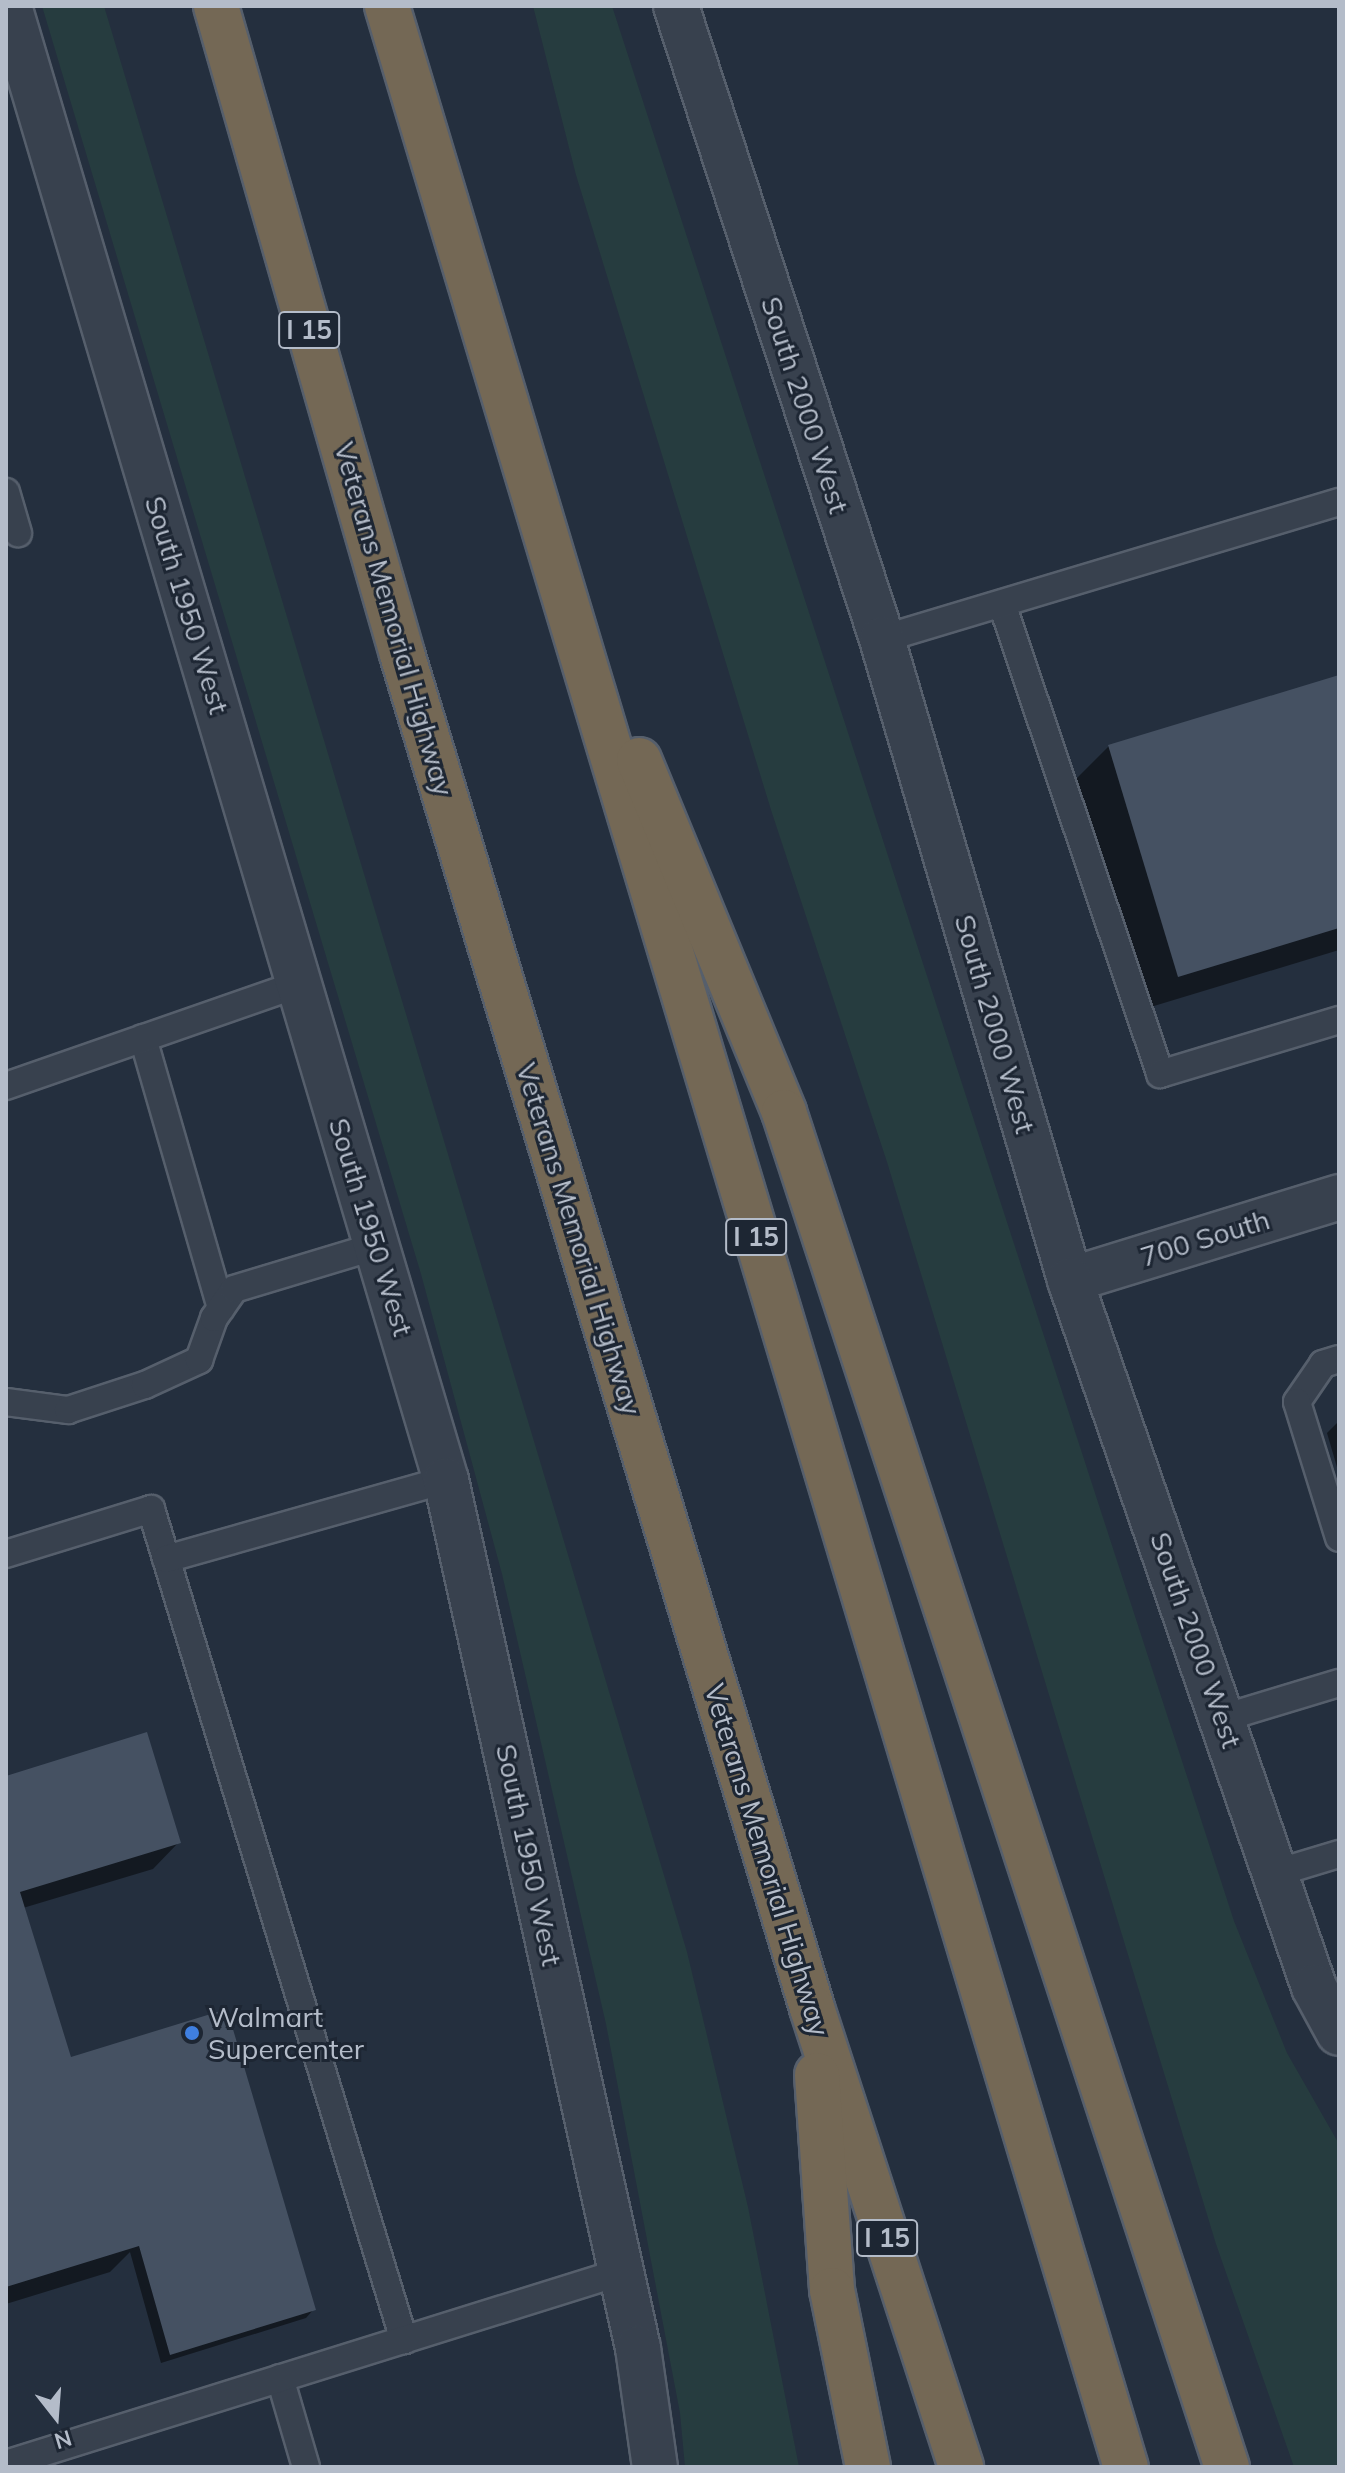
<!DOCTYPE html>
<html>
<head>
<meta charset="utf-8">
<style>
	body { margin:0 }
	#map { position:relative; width:1345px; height:2473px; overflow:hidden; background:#242f3e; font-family:Mulish,sans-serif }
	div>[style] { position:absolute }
	.green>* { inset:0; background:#263c3f }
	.shadow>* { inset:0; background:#0007 }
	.building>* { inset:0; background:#455162 }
	.roads { filter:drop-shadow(2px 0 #565f6c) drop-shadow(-2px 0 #565f6c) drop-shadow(0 2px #565f6c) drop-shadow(0 -2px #565f6c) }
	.service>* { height:26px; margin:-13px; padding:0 13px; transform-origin:13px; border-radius:13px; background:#38414e }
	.minor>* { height:44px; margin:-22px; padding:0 22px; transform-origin:22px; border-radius:22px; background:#38414e }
	.tertiary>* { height:44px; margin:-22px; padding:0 22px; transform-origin:22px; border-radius:22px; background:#38414e }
	.motorway>* { height:44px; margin:-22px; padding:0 22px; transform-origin:22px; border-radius:22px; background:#746855 }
	.dots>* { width:22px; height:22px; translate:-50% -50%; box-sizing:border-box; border:4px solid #1d2633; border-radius:50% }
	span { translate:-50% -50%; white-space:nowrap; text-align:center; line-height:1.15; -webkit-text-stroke:6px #1d2633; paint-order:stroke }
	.shield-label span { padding:2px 6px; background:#1d2633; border:2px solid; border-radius:6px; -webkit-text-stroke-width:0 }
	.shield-label { font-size:26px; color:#b4bcc9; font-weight:700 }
	.street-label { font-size:28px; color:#b4bcc9 }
	.poi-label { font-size:28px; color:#b4bcc9 }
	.left { translate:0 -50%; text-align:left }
	.frame { position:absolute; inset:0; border:8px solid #b4bcc9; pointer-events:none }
	.north { position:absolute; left:16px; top:2377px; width:80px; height:80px; -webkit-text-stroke:6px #1d2633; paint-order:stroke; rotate:163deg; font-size:22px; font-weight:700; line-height:32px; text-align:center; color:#b4bcc9 }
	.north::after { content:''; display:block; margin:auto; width:28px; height:36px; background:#b4bcc9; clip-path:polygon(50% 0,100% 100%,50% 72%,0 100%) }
</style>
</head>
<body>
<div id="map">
	<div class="green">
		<div style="clip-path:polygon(42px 6px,104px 6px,687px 1952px,748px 2207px,799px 2467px,685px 2467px,680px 2413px,606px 2024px,502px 1574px,421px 1274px)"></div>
		<div style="clip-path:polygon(533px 6px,612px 6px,1234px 1921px,1287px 2053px,1339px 2144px,1339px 2467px,1294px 2467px,1216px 2244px,887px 1162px,772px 813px,576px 175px)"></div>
	</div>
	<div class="shadow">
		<div style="clip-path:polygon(1339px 677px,1339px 950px,1144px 1009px,1075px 780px,1109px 746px)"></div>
		<div style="clip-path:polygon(1339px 1421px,1339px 1474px,1327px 1433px)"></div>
		<div style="clip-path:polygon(6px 1778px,179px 1842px,153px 1869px,23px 1908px,69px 2059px,314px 2309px,306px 2318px,161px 2363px,130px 2252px,110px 2272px,6px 2304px)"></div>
	</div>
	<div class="building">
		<div style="clip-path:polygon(1339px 675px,1339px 928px,1178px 977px,1108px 745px)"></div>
		<div style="clip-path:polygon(147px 1732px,181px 1843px,20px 1892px,71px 2057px,227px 2009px,316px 2310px,170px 2355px,139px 2246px,6px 2287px,6px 1776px)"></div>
	</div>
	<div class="roads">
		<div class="service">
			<div style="left:6px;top:492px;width:43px;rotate:73.7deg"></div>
			<div style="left:1002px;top:604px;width:496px;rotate:71.4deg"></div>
			<div style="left:1160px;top:1074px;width:187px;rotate:-16.8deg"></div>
			<div style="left:882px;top:639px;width:477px;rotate:-16.7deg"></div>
			<div style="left:143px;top:1038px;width:281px;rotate:73.9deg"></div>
			<div style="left:6px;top:1086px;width:310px;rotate:-19.2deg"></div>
			<div style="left:1339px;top:1359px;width:17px;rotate:163deg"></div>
			<div style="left:1323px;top:1364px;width:46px;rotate:124.4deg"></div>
			<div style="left:1297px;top:1402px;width:142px;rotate:72.8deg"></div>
			<div style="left:6px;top:1402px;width:63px;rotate:7.4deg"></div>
			<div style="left:68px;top:1410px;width:81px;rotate:-18deg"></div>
			<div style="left:145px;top:1385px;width:60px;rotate:-24.8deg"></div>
			<div style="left:199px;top:1360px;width:45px;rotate:-70.3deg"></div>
			<div style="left:214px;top:1318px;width:35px;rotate:-55deg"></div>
			<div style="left:234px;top:1289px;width:148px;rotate:-16.8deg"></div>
			<div style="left:6px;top:1554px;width:152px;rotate:-17.2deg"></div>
			<div style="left:151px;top:1509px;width:869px;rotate:73.07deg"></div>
			<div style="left:166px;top:1559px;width:291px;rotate:-15.8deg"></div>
			<div style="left:1223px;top:1718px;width:121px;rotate:-16.8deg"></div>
			<div style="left:1276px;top:1873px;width:66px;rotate:-16.8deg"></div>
			<div style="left:280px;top:2378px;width:93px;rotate:73.7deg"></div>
			<div style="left:6px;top:2464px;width:644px;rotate:-17.34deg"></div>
		</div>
		<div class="minor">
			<div style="left:1070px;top:1280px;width:282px;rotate:-17.1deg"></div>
		</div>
		<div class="tertiary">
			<div style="left:9px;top:6px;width:1537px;rotate:73.49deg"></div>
			<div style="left:446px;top:1480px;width:889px;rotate:77.53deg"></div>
			<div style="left:638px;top:2348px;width:120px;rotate:81.9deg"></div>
			<div style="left:676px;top:6px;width:666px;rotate:71.97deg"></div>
			<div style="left:882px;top:639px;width:668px;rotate:73.65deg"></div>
			<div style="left:1070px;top:1280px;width:748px;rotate:70.96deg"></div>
			<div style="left:1314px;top:1987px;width:52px;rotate:61.5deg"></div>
		</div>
		<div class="motorway">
			<div style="left:216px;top:6px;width:674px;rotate:73.98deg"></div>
			<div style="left:402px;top:654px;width:1415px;rotate:73.15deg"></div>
			<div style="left:812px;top:2008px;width:483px;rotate:72deg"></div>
			<div style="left:387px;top:6px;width:2570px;rotate:73.29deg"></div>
			<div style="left:639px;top:760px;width:381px;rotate:67.6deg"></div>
			<div style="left:784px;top:1112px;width:1426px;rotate:71.9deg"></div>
			<div style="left:817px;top:2075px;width:216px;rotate:86deg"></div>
			<div style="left:832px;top:2290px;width:181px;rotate:78.5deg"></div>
		</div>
	</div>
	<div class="dots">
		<div style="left:192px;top:2033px;background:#3f7fe0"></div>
	</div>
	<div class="shield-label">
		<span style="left:309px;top:330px">I 15</span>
		<span style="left:756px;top:1237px">I 15</span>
		<span style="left:887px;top:2238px">I 15</span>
	</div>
	<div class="street-label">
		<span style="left:805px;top:405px;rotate:72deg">South 2000 West</span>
		<span style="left:187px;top:605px;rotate:73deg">South 1950 West</span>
		<span style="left:394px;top:619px;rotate:74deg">Veterans Memorial Highway</span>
		<span style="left:995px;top:1024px;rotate:74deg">South 2000 West</span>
		<span style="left:371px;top:1227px;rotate:73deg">South 1950 West</span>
		<span style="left:1205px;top:1238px;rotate:-17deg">700 South</span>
		<span style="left:579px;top:1239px;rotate:73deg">Veterans Memorial Highway</span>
		<span style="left:1196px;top:1640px;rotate:71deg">South 2000 West</span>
		<span style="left:529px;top:1855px;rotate:78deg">South 1950 West</span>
		<span style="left:767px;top:1860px;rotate:73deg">Veterans Memorial Highway</span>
	</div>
	<div class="poi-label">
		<span class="left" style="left:208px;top:2033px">Walmart<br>Supercenter</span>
	</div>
	<div class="frame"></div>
	<div class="north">N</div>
</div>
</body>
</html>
